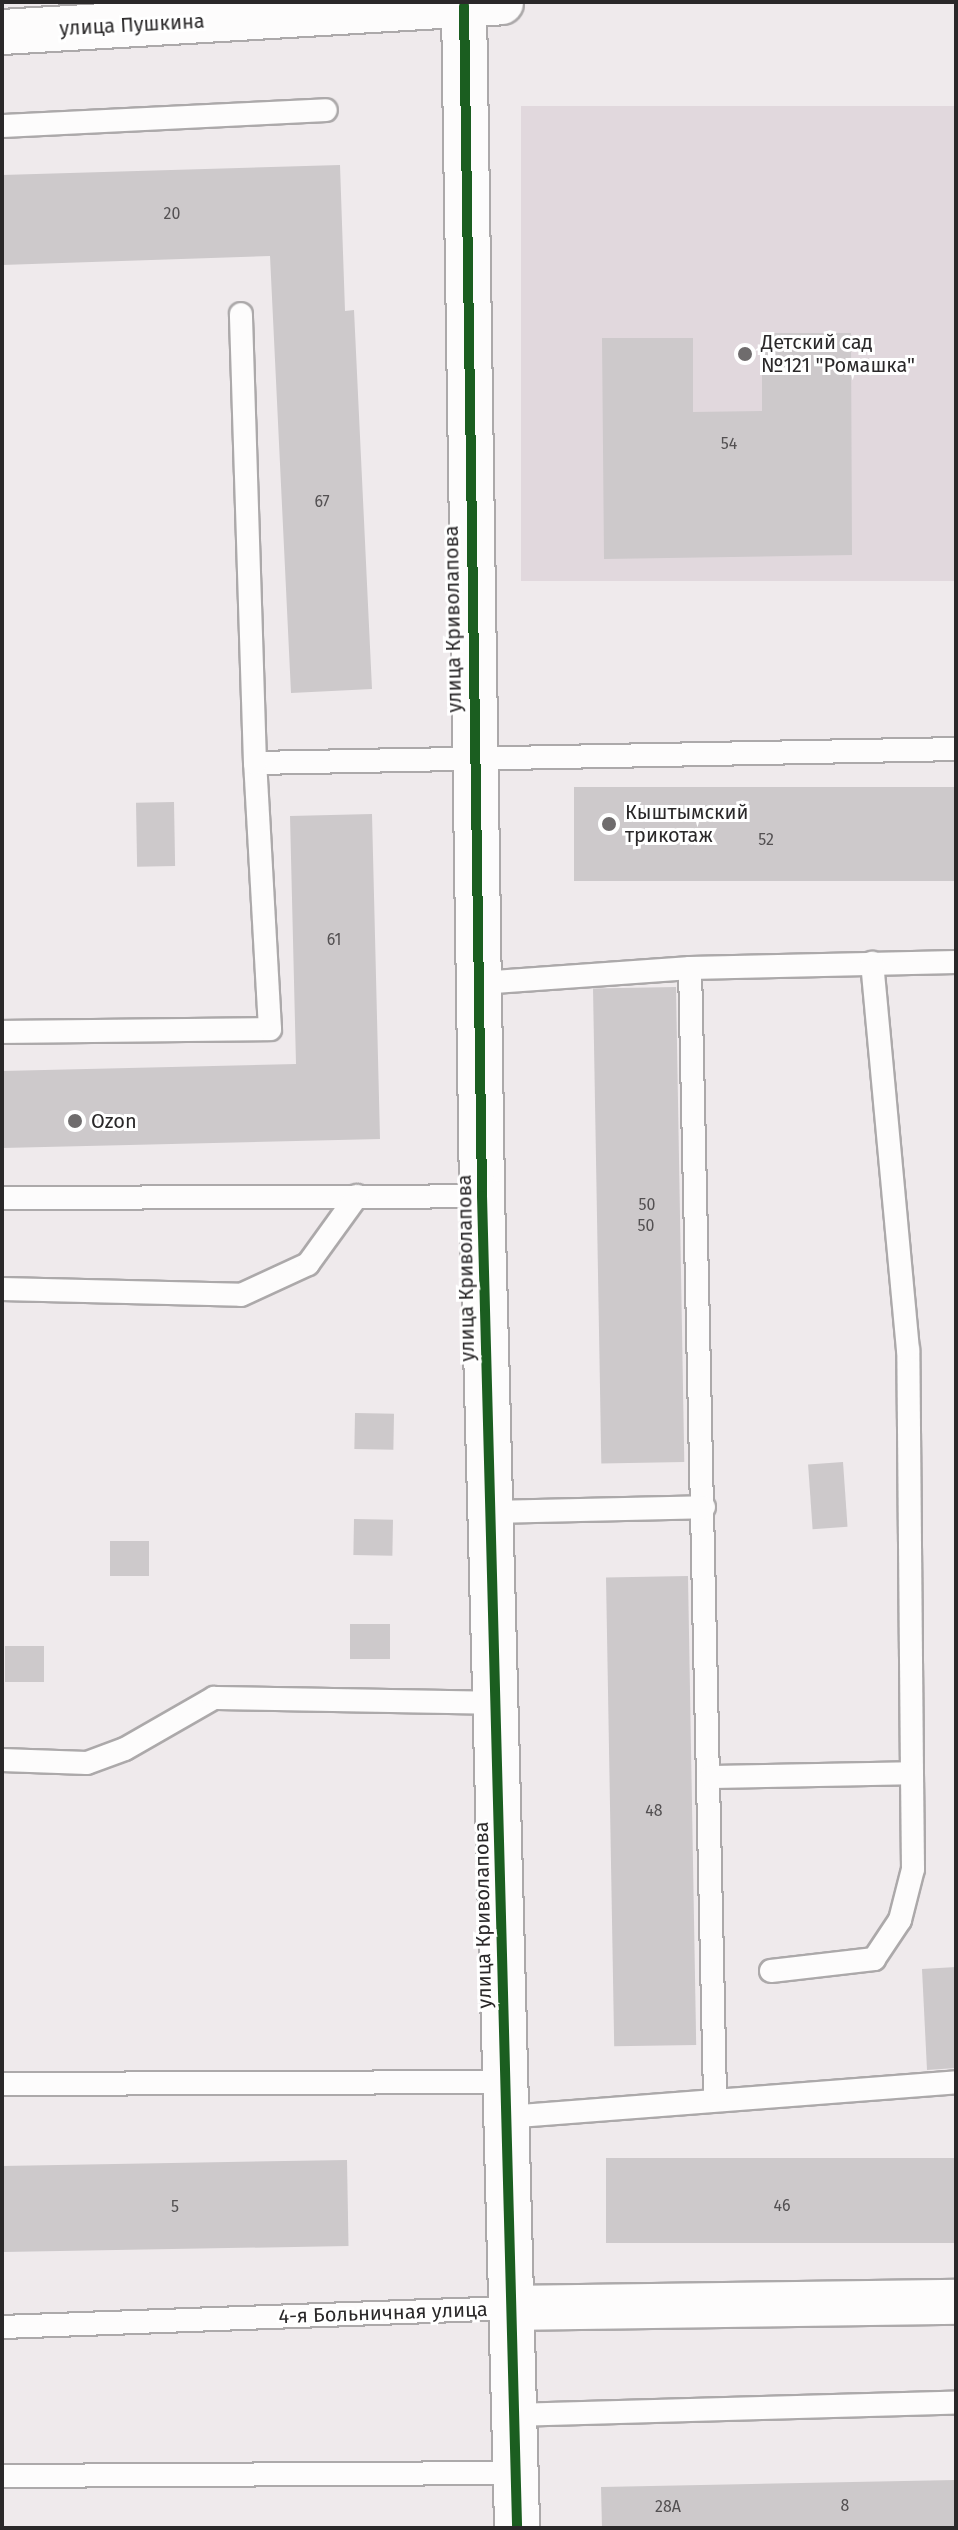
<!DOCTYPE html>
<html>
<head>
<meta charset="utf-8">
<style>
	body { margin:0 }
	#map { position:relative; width:958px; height:2530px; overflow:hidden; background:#efeaec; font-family:"Fira Sans",sans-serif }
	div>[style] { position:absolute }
	.built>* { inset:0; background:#e1d8dd; transform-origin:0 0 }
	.building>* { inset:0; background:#cdc9cb; transform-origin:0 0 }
	.roads { filter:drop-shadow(2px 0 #aca9aa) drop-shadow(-2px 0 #aca9aa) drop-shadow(0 2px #aca9aa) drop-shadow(0 -2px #aca9aa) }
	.lane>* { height:22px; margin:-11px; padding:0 11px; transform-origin:11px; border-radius:11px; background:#fdfcfc }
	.street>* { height:44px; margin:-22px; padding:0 22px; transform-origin:22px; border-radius:22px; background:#fdfcfc }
	.secondary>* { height:44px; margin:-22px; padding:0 22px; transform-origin:22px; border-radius:22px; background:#fdfcfc }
	.cycleway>* { height:10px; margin:-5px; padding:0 5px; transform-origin:5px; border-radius:5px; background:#1b5e20 }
	.dots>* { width:22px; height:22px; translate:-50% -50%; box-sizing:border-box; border:4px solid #fff; border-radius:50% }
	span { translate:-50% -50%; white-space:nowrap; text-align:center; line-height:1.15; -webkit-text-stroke:6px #fff; paint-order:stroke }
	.number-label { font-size:16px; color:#535052 }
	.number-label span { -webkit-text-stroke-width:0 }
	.street-label { font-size:20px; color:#2a2829 }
	.poi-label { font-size:20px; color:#2a2829 }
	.left { translate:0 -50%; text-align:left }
	.frame { position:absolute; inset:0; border:4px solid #2a2829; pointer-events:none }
</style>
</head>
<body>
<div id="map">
	<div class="built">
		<div style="left:956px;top:106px;width:475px;height:435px;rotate:90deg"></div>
	</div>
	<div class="building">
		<div style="clip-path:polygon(340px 165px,345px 311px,354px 310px,372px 689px,291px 693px,270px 256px,2px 265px,2px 175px)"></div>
		<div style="clip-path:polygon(762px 333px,851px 333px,852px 555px,604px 559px,602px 338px,693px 338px,693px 412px,762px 411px)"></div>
		<div style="left:956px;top:787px;width:94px;height:382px;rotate:90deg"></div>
		<div style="left:174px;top:802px;width:64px;height:38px;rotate:89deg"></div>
		<div style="clip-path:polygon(372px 814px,380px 1139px,2px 1148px,2px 1071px,296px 1064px,290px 816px)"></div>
		<div style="left:676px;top:987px;width:475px;height:83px;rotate:89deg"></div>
		<div style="left:355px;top:1413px;width:39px;height:36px;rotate:1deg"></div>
		<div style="left:843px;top:1462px;width:65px;height:35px;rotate:86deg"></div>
		<div style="left:354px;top:1519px;width:39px;height:36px;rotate:1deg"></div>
		<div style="left:110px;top:1541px;width:39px;height:35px"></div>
		<div style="left:688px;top:1576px;width:469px;height:82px;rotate:89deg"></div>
		<div style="left:350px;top:1624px;width:40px;height:35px"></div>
		<div style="left:5px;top:1646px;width:39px;height:36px"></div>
		<div style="clip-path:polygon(956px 1967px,956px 2068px,927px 2070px,922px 1969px)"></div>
		<div style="left:956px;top:2158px;width:85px;height:350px;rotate:90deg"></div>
		<div style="left:347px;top:2160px;width:86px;height:345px;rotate:89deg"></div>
		<div style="clip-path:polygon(956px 2480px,956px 2528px,602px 2528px,601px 2487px)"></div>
	</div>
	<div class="roads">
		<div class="lane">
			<div style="left:2px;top:126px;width:324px;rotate:-2.8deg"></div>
			<div style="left:255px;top:763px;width:701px;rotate:-1.14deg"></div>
			<div style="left:690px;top:968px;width:1129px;rotate:88.73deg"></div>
			<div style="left:480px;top:983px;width:211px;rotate:-4.1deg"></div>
			<div style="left:690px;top:968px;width:266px;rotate:-1.3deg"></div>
			<div style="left:2px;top:1032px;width:268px;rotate:-0.6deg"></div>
			<div style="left:270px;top:1029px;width:266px;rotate:-93.2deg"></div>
			<div style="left:255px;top:763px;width:449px;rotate:-91.8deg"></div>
			<div style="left:2px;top:1198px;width:480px;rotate:-0.2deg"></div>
			<div style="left:2px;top:1289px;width:239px;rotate:1.4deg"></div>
			<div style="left:241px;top:1295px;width:74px;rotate:-24.8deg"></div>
			<div style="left:308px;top:1264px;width:84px;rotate:-54.2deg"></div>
			<div style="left:490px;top:1512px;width:214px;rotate:-1.3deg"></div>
			<div style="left:2px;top:1760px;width:85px;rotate:2deg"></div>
			<div style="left:87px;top:1763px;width:40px;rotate:-20.2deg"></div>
			<div style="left:125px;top:1749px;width:103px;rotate:-29.8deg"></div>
			<div style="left:214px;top:1698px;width:281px;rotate:1deg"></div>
			<div style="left:711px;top:1777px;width:201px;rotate:-1.1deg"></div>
			<div style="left:912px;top:1773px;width:423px;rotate:-90.5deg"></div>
			<div style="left:908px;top:1350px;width:389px;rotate:-95.3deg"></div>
			<div style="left:771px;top:1971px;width:104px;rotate:-6.6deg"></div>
			<div style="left:874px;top:1959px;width:47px;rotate:-56.3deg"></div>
			<div style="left:900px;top:1920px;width:53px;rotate:-75.7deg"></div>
			<div style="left:913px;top:1869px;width:96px;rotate:-90.6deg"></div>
			<div style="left:2px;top:2084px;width:503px;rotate:-0.23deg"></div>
			<div style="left:506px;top:2117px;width:451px;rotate:-4.4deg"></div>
			<div style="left:2px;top:2327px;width:509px;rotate:-2.14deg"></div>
			<div style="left:514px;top:2415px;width:442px;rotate:-1.6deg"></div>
			<div style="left:2px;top:2476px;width:513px;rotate:-0.34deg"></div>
		</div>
		<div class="street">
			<div style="left:511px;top:2308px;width:445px;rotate:-0.8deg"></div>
		</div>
		<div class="secondary">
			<div style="left:464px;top:6px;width:1190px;rotate:89.13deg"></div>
			<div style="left:482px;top:1196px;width:1332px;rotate:88.49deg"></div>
			<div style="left:2px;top:32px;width:500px;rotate:-3.4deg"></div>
		</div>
	</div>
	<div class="cycleway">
		<div style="left:464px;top:6px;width:1190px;rotate:89.13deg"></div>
		<div style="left:482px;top:1196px;width:1332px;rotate:88.49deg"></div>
	</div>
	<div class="dots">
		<div style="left:745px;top:354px;background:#6f6c6d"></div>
		<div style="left:609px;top:824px;background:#6f6c6d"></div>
		<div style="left:75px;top:1121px;background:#6f6c6d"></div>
	</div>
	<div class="number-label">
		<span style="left:172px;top:214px">20</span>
		<span style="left:729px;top:444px">54</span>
		<span style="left:322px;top:502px">67</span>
		<span style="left:766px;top:840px">52</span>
		<span style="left:334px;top:940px">61</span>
		<span style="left:647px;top:1205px">50</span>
		<span style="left:646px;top:1226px">50</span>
		<span style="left:654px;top:1811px">48</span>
		<span style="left:782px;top:2206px">46</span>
		<span style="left:175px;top:2207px">5</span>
		<span style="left:845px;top:2506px">8</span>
		<span style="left:668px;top:2507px">28А</span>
	</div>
	<div class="street-label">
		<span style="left:132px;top:25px;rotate:-3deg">улица Пушкина</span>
		<span style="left:453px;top:619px;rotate:-91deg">улица Криволапова</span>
		<span style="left:466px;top:1268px;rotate:-91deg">улица Криволапова</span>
		<span style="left:483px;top:1915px;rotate:-91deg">улица Криволапова</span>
		<span style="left:383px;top:2313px;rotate:-2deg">4-я Больничная улица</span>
	</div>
	<div class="poi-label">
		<span class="left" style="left:761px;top:354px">Детский сад<br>№121 "Ромашка"</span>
		<span class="left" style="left:625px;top:824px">Кыштымский<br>трикотаж</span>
		<span class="left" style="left:91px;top:1121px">Ozon</span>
	</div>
	<div class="frame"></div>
</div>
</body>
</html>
